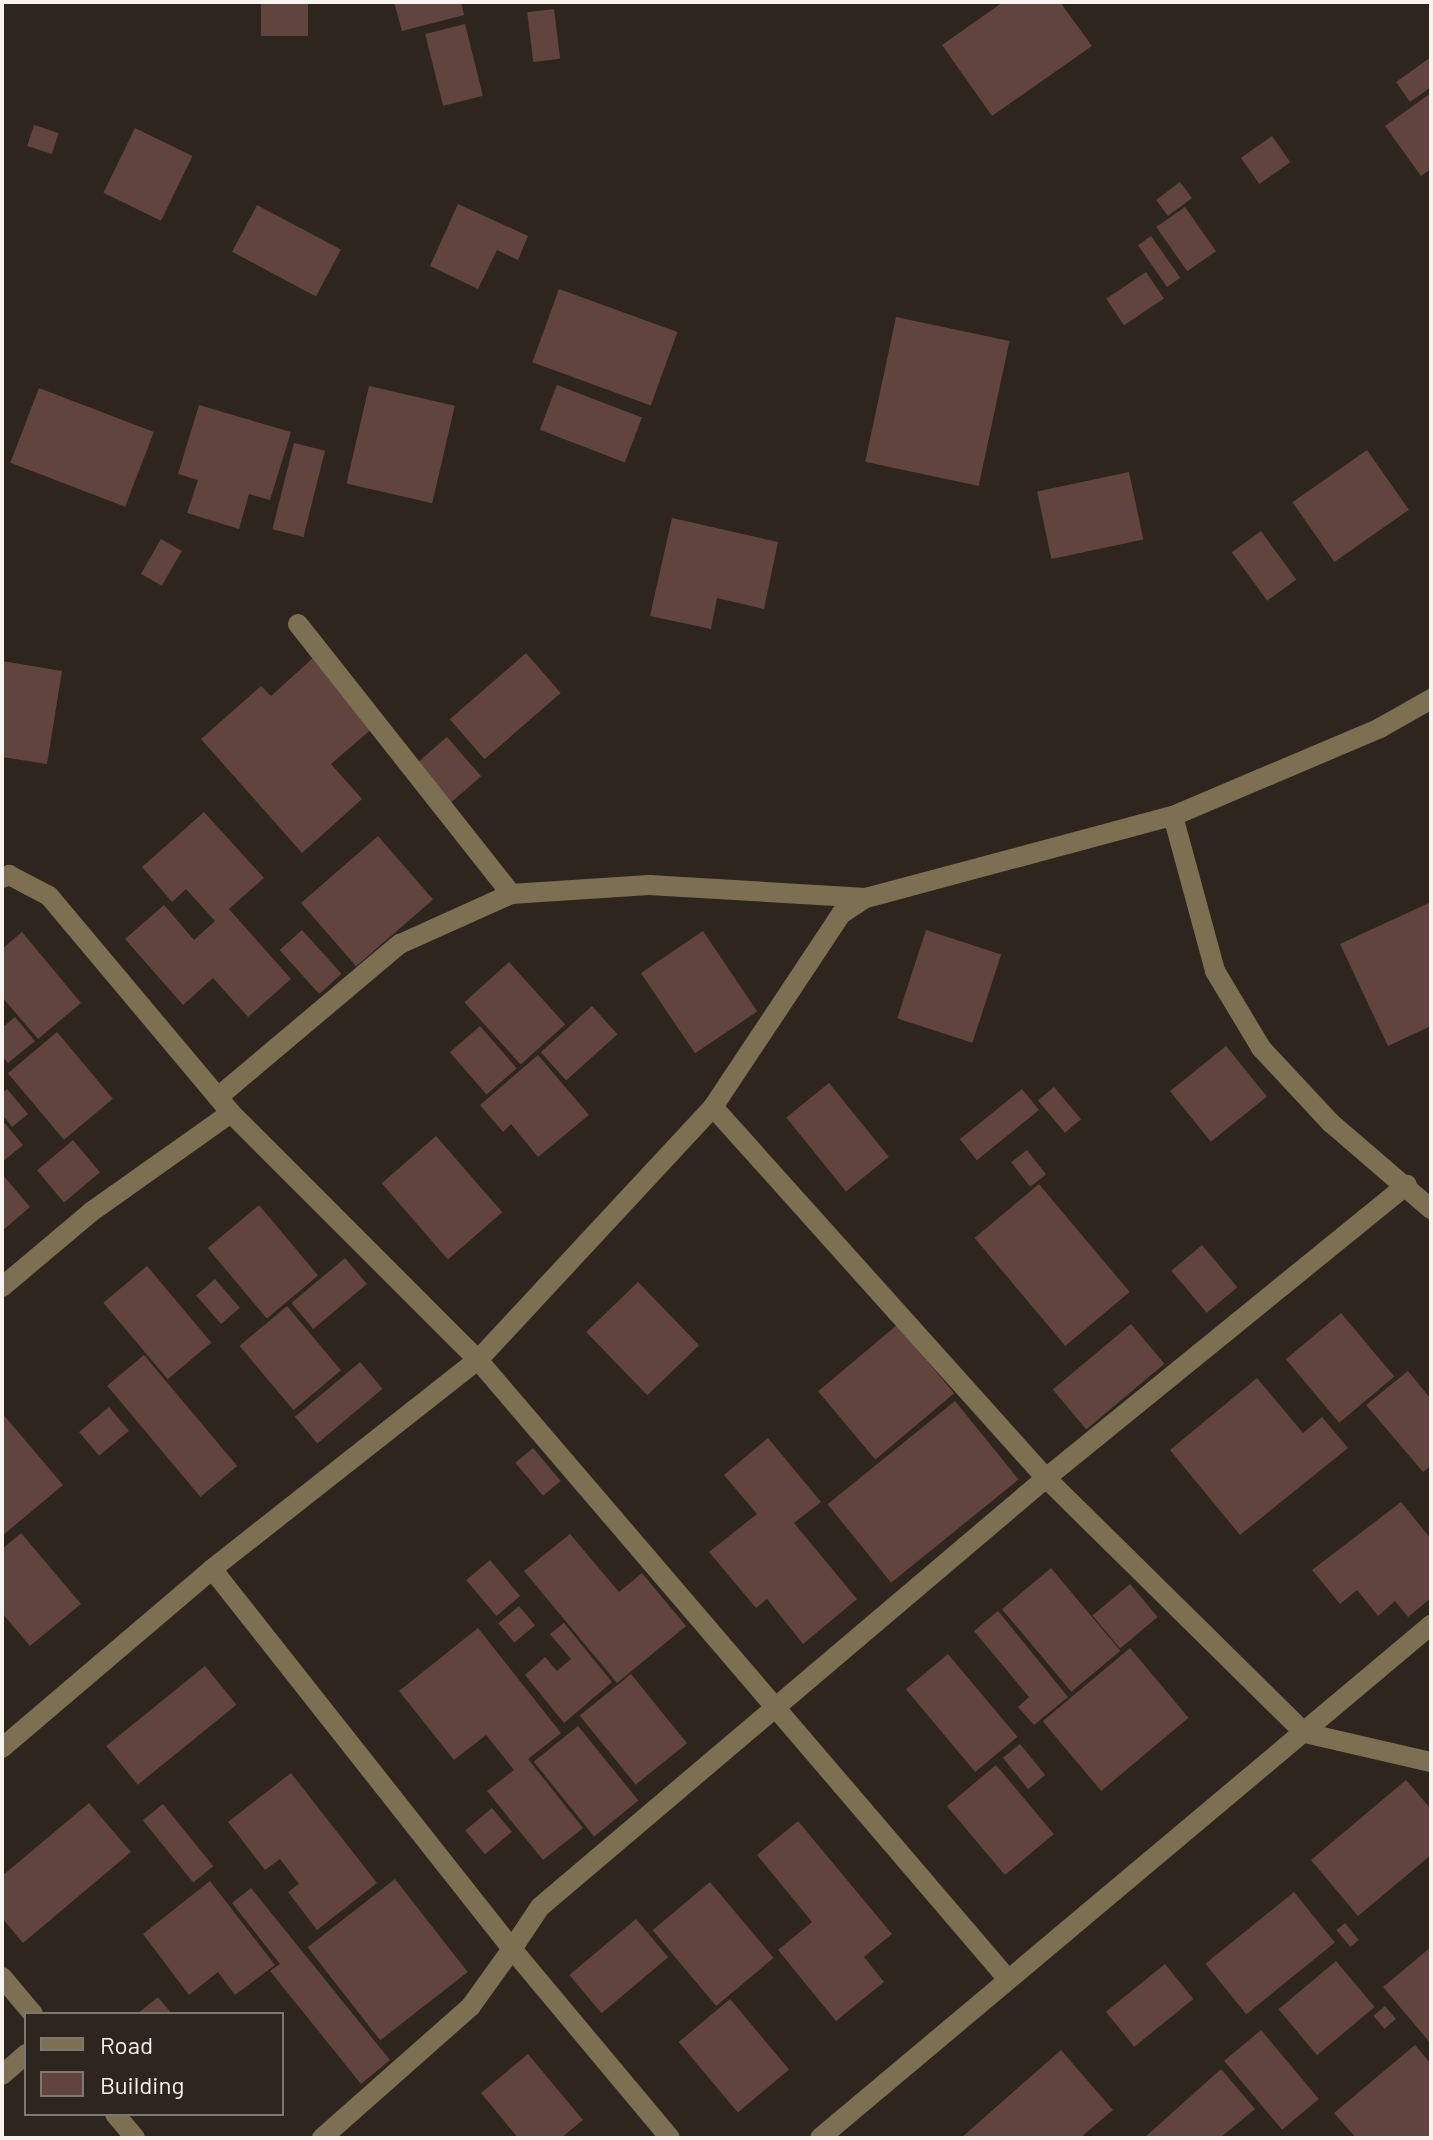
<!DOCTYPE html>
<html>
<head>
<meta charset="utf-8">
<style>
	body { margin:0 }
	#map { position:relative; width:1433px; height:2140px; overflow:hidden; background:#2e251e; font-family:Barlow,sans-serif }
	div>[style] { position:absolute }
	.building>* { inset:0; background:#61443e; transform-origin:0 0 }
	.minor>* { height:20px; margin:-10px; padding:0 10px; transform-origin:10px; border-radius:10px; background:#7c6f52 }
	span { translate:-50% -50%; white-space:nowrap; text-align:center; line-height:1.15; -webkit-text-stroke:8px #2e251e; paint-order:stroke }
	.frame { position:absolute; inset:0; border:4px solid #f9f3ef; pointer-events:none }
	.legend { position:absolute; left:24px; top:2012px; width:260px; height:104px; box-sizing:border-box; background:#2e251e; border:2px solid #7f7772; margin:0; padding:10px 14px; list-style:none; font-size:24px; color:#f9f3ef }
	.legend li { display:flex; align-items:center; gap:16px; height:40px }
	.legend b { width:40px; border:2px solid #7f7772 }
</style>
</head>
<body>
<div id="map">
	<div class="building">
		<div style="left:261px;top:2px;width:47px;height:34px"></div>
		<div style="clip-path:polygon(394px 2px,461px 2px,464px 15px,402px 31px)"></div>
		<div style="clip-path:polygon(1003px 2px,1060px 2px,1092px 46px,992px 116px,942px 45px)"></div>
		<div style="left:554px;top:9px;width:50px;height:27px;rotate:83deg"></div>
		<div style="left:465px;top:24px;width:74px;height:41px;rotate:76deg"></div>
		<div style="clip-path:polygon(1431px 57px,1431px 87px,1410px 102px,1396px 82px)"></div>
		<div style="clip-path:polygon(1431px 93px,1431px 169px,1421px 176px,1385px 126px)"></div>
		<div style="left:34px;top:125px;width:26px;height:22px;rotate:18deg"></div>
		<div style="left:135px;top:128px;width:64px;height:72px;rotate:26deg"></div>
		<div style="left:1272px;top:136px;width:32px;height:38px;rotate:55deg"></div>
		<div style="left:1180px;top:182px;width:20px;height:30px;rotate:53deg"></div>
		<div style="clip-path:polygon(458px 204px,528px 236px,518px 260px,497px 250px,478px 289px,430px 266px)"></div>
		<div style="left:257px;top:205px;width:95px;height:53px;rotate:28deg"></div>
		<div style="left:1185px;top:207px;width:54px;height:35px;rotate:55deg"></div>
		<div style="left:1151px;top:236px;width:51px;height:16px;rotate:55deg"></div>
		<div style="left:1146px;top:272px;width:32px;height:48px;rotate:56deg"></div>
		<div style="left:559px;top:289px;width:126px;height:78px;rotate:20deg"></div>
		<div style="left:896px;top:317px;width:116px;height:148px;rotate:12deg"></div>
		<div style="left:557px;top:385px;width:91px;height:48px;rotate:21deg"></div>
		<div style="left:369px;top:386px;width:88px;height:100px;rotate:13deg"></div>
		<div style="left:39px;top:388px;width:123px;height:80px;rotate:21deg"></div>
		<div style="clip-path:polygon(199px 405px,291px 432px,270px 500px,249px 494px,239px 529px,187px 513px,198px 480px,178px 474px)"></div>
		<div style="left:294px;top:443px;width:32px;height:89px;rotate:14deg"></div>
		<div style="left:1367px;top:450px;width:73px;height:91px;rotate:55deg"></div>
		<div style="left:1129px;top:472px;width:69px;height:94px;rotate:78deg"></div>
		<div style="clip-path:polygon(672px 518px,778px 542px,764px 609px,717px 598px,711px 629px,650px 616px)"></div>
		<div style="left:1261px;top:531px;width:60px;height:36px;rotate:54deg"></div>
		<div style="left:161px;top:539px;width:24px;height:40px;rotate:30deg"></div>
		<div style="left:526px;top:653px;width:53px;height:101px;rotate:49deg"></div>
		<div style="clip-path:polygon(314px 657px,375px 726px,331px 764px,362px 799px,302px 853px,201px 739px,261px 686px,271px 696px)"></div>
		<div style="clip-path:polygon(2px 661px,62px 671px,47px 764px,2px 757px)"></div>
		<div style="left:447px;top:737px;width:52px;height:43px;rotate:49deg"></div>
		<div style="clip-path:polygon(204px 812px,264px 878px,229px 909px,291px 979px,248px 1017px,213px 978px,183px 1005px,125px 939px,164px 905px,194px 940px,215px 921px,186px 889px,172px 902px,142px 867px)"></div>
		<div style="left:378px;top:836px;width:84px;height:102px;rotate:49deg"></div>
		<div style="clip-path:polygon(1431px 902px,1431px 1026px,1388px 1046px,1340px 944px)"></div>
		<div style="left:302px;top:930px;width:59px;height:30px;rotate:48deg"></div>
		<div style="left:926px;top:930px;width:79px;height:93px;rotate:18deg"></div>
		<div style="left:703px;top:931px;width:97px;height:75px;rotate:56deg"></div>
		<div style="clip-path:polygon(22px 932px,81px 1003px,38px 1039px,2px 997px,2px 949px)"></div>
		<div style="left:509px;top:962px;width:84px;height:60px;rotate:48deg"></div>
		<div style="left:592px;top:1006px;width:38px;height:69px;rotate:48deg"></div>
		<div style="clip-path:polygon(15px 1017px,35px 1041px,8px 1063px,2px 1056px,2px 1028px)"></div>
		<div style="left:480px;top:1026px;width:56px;height:40px;rotate:49deg"></div>
		<div style="left:57px;top:1032px;width:87px;height:64px;rotate:50deg"></div>
		<div style="left:1226px;top:1046px;width:65px;height:72px;rotate:51deg"></div>
		<div style="clip-path:polygon(538px 1055px,589px 1115px,538px 1157px,511px 1124px,503px 1132px,480px 1105px)"></div>
		<div style="left:829px;top:1083px;width:95px;height:55px;rotate:51deg"></div>
		<div style="left:1054px;top:1087px;width:42px;height:21px;rotate:50deg"></div>
		<div style="clip-path:polygon(7px 1089px,28px 1114px,12px 1127px,2px 1114px,2px 1093px)"></div>
		<div style="left:1022px;top:1089px;width:27px;height:80px;rotate:51deg"></div>
		<div style="clip-path:polygon(2px 1120px,23px 1145px,2px 1162px)"></div>
		<div style="left:436px;top:1136px;width:101px;height:72px;rotate:49deg"></div>
		<div style="left:73px;top:1140px;width:42px;height:47px;rotate:50deg"></div>
		<div style="left:1027px;top:1150px;width:31px;height:20px;rotate:52deg"></div>
		<div style="clip-path:polygon(2px 1174px,30px 1207px,2px 1231px)"></div>
		<div style="left:1039px;top:1184px;width:141px;height:84px;rotate:50deg"></div>
		<div style="left:259px;top:1205px;width:92px;height:67px;rotate:50deg"></div>
		<div style="left:1202px;top:1245px;width:55px;height:40px;rotate:50deg"></div>
		<div style="left:345px;top:1258px;width:34px;height:70px;rotate:50deg"></div>
		<div style="left:147px;top:1266px;width:100px;height:57px;rotate:50deg"></div>
		<div style="left:215px;top:1279px;width:38px;height:25px;rotate:49deg"></div>
		<div style="left:638px;top:1282px;width:88px;height:72px;rotate:46deg"></div>
		<div style="left:287px;top:1306px;width:84px;height:62px;rotate:50deg"></div>
		<div style="left:1341px;top:1313px;width:83px;height:72px;rotate:50deg"></div>
		<div style="left:1131px;top:1324px;width:52px;height:102px;rotate:50deg"></div>
		<div style="left:897px;top:1325px;width:89px;height:103px;rotate:50deg"></div>
		<div style="left:144px;top:1355px;width:145px;height:48px;rotate:50deg"></div>
		<div style="left:360px;top:1362px;width:35px;height:85px;rotate:50deg"></div>
		<div style="clip-path:polygon(1408px 1371px,1431px 1399px,1431px 1466px,1423px 1472px,1366px 1405px)"></div>
		<div style="clip-path:polygon(1257px 1378px,1303px 1433px,1322px 1417px,1348px 1448px,1240px 1535px,1170px 1450px)"></div>
		<div style="left:955px;top:1401px;width:101px;height:164px;rotate:51deg"></div>
		<div style="left:109px;top:1407px;width:31px;height:39px;rotate:50deg"></div>
		<div style="clip-path:polygon(2px 1413px,63px 1485px,2px 1536px)"></div>
		<div style="clip-path:polygon(768px 1438px,821px 1502px,794px 1523px,857px 1599px,803px 1644px,767px 1599px,756px 1608px,709px 1552px,757px 1514px,724px 1475px)"></div>
		<div style="left:533px;top:1448px;width:43px;height:23px;rotate:50deg"></div>
		<div style="clip-path:polygon(1401px 1502px,1431px 1539px,1431px 1598px,1408px 1617px,1395px 1601px,1378px 1616px,1357px 1590px,1340px 1604px,1312px 1570px)"></div>
		<div style="clip-path:polygon(21px 1533px,81px 1604px,30px 1646px,2px 1613px,2px 1549px)"></div>
		<div style="clip-path:polygon(570px 1534px,619px 1592px,642px 1573px,686px 1626px,617px 1683px,524px 1571px)"></div>
		<div style="left:490px;top:1560px;width:47px;height:31px;rotate:50deg"></div>
		<div style="left:1051px;top:1568px;width:108px;height:64px;rotate:50deg"></div>
		<div style="left:1130px;top:1584px;width:43px;height:49px;rotate:50deg"></div>
		<div style="left:519px;top:1606px;width:25px;height:27px;rotate:50deg"></div>
		<div style="clip-path:polygon(998px 1611px,1068px 1697px,1034px 1725px,1018px 1707px,1029px 1697px,974px 1631px)"></div>
		<div style="clip-path:polygon(564px 1623px,612px 1682px,564px 1723px,525px 1675px,545px 1657px,557px 1671px,571px 1659px,550px 1634px)"></div>
		<div style="clip-path:polygon(478px 1628px,561px 1733px,528px 1759px,583px 1828px,543px 1860px,487px 1791px,514px 1770px,486px 1735px,454px 1760px,399px 1691px)"></div>
		<div style="left:1130px;top:1648px;width:91px;height:114px;rotate:50deg"></div>
		<div style="left:948px;top:1654px;width:108px;height:55px;rotate:50deg"></div>
		<div style="left:205px;top:1666px;width:50px;height:127px;rotate:51deg"></div>
		<div style="left:631px;top:1674px;width:89px;height:66px;rotate:51deg"></div>
		<div style="left:578px;top:1726px;width:96px;height:57px;rotate:51deg"></div>
		<div style="left:1020px;top:1744px;width:40px;height:22px;rotate:51deg"></div>
		<div style="left:996px;top:1765px;width:90px;height:64px;rotate:50deg"></div>
		<div style="clip-path:polygon(291px 1773px,377px 1883px,317px 1930px,288px 1892px,299px 1884px,280px 1859px,265px 1870px,228px 1822px)"></div>
		<div style="clip-path:polygon(1406px 1780px,1431px 1809px,1431px 1855px,1358px 1916px,1311px 1860px)"></div>
		<div style="clip-path:polygon(89px 1803px,131px 1852px,23px 1943px,2px 1918px,2px 1876px)"></div>
		<div style="left:163px;top:1804px;width:80px;height:26px;rotate:51deg"></div>
		<div style="left:492px;top:1808px;width:31px;height:35px;rotate:50deg"></div>
		<div style="clip-path:polygon(798px 1821px,892px 1934px,864px 1957px,884px 1982px,836px 2021px,778px 1950px,812px 1922px,757px 1855px)"></div>
		<div style="left:395px;top:1879px;width:118px;height:111px;rotate:52deg"></div>
		<div style="clip-path:polygon(210px 1881px,275px 1965px,235px 1995px,218px 1972px,189px 1995px,143px 1934px)"></div>
		<div style="left:710px;top:1882px;width:99px;height:75px;rotate:50deg"></div>
		<div style="clip-path:polygon(251px 1888px,390px 2060px,361px 2084px,270px 1971px,280px 1964px,232px 1903px)"></div>
		<div style="left:1294px;top:1892px;width:65px;height:114px;rotate:51deg"></div>
		<div style="left:636px;top:1919px;width:50px;height:87px;rotate:50deg"></div>
		<div style="left:1345px;top:1923px;width:22px;height:11px;rotate:51deg"></div>
		<div style="clip-path:polygon(1431px 1947px,1431px 2044px,1383px 1987px)"></div>
		<div style="left:1336px;top:1961px;width:60px;height:75px;rotate:50deg"></div>
		<div style="left:1165px;top:1964px;width:45px;height:76px;rotate:51deg"></div>
		<div style="clip-path:polygon(158px 1997px,172px 2014px,137px 2014px)"></div>
		<div style="left:730px;top:1999px;width:92px;height:67px;rotate:50deg"></div>
		<div style="left:1385px;top:2006px;width:17px;height:15px;rotate:50deg"></div>
		<div style="left:1261px;top:2030px;width:90px;height:48px;rotate:50deg"></div>
		<div style="clip-path:polygon(1415px 2045px,1431px 2064px,1431px 2138px,1356px 2138px,1334px 2113px)"></div>
		<div style="clip-path:polygon(1061px 2050px,1113px 2110px,1080px 2138px,961px 2138px)"></div>
		<div style="clip-path:polygon(528px 2054px,583px 2120px,561px 2138px,518px 2138px,481px 2093px)"></div>
		<div style="clip-path:polygon(1221px 2069px,1255px 2109px,1220px 2138px,1144px 2138px)"></div>
	</div>
	<div class="minor">
		<div style="left:298px;top:624px;width:344px;rotate:51.7deg"></div>
		<div style="left:1173px;top:816px;width:161px;rotate:74.8deg"></div>
		<div style="left:1215px;top:971px;width:90px;rotate:59.1deg"></div>
		<div style="left:1261px;top:1048px;width:103px;rotate:47deg"></div>
		<div style="left:1331px;top:1123px;width:132px;rotate:40.7deg"></div>
		<div style="left:2px;top:878px;width:8px;rotate:-23deg"></div>
		<div style="left:9px;top:875px;width:45px;rotate:27.7deg"></div>
		<div style="left:49px;top:896px;width:283px;rotate:50deg"></div>
		<div style="left:231px;top:1113px;width:349px;rotate:45deg"></div>
		<div style="left:478px;top:1360px;width:813px;rotate:49.44deg"></div>
		<div style="left:218px;top:1097px;width:238px;rotate:-40.1deg"></div>
		<div style="left:400px;top:944px;width:122px;rotate:-24.2deg"></div>
		<div style="left:511px;top:894px;width:138px;rotate:-3.7deg"></div>
		<div style="left:649px;top:885px;width:217px;rotate:3.4deg"></div>
		<div style="left:713px;top:1107px;width:499px;rotate:48.1deg"></div>
		<div style="left:1046px;top:1478px;width:363px;rotate:44.6deg"></div>
		<div style="left:1305px;top:1733px;width:129px;rotate:13deg"></div>
		<div style="left:2px;top:1287px;width:116px;rotate:-40.1deg"></div>
		<div style="left:91px;top:1212px;width:171px;rotate:-35.3deg"></div>
		<div style="left:212px;top:1569px;width:484px;rotate:51.7deg"></div>
		<div style="left:512px;top:1949px;width:50px;rotate:-56.3deg"></div>
		<div style="left:540px;top:1907px;width:663px;rotate:-40.29deg"></div>
		<div style="left:1046px;top:1478px;width:465px;rotate:-39.1deg"></div>
		<div style="left:2px;top:1748px;width:276px;rotate:-40.4deg"></div>
		<div style="left:212px;top:1569px;width:338px;rotate:-38.2deg"></div>
		<div style="left:478px;top:1360px;width:345px;rotate:-47.1deg"></div>
		<div style="left:713px;top:1107px;width:232px;rotate:-56.4deg"></div>
		<div style="left:841px;top:914px;width:30px;rotate:-33deg"></div>
		<div style="left:866px;top:898px;width:318px;rotate:-15deg"></div>
		<div style="left:1173px;top:816px;width:225px;rotate:-23deg"></div>
		<div style="left:1380px;top:728px;width:59px;rotate:-29.6deg"></div>
		<div style="left:2px;top:1977px;width:48px;rotate:50deg"></div>
		<div style="left:2px;top:2075px;width:32px;rotate:-41deg"></div>
		<div style="left:115px;top:2114px;width:31px;rotate:50deg"></div>
		<div style="left:322px;top:2138px;width:199px;rotate:-41.5deg"></div>
		<div style="left:471px;top:2006px;width:70px;rotate:-54.3deg"></div>
		<div style="left:512px;top:1949px;width:246px;rotate:50.1deg"></div>
		<div style="left:820px;top:2138px;width:798px;rotate:-40.02deg"></div>
	</div>
	<div class="frame"></div>
	<ul class="legend">
	<li><b style="height:10px;background:#7c6f52"></b>Road</li>
	<li><b style="height:22px;background:#61443e"></b>Building</li>
	</ul>
</div>
</body>
</html>
